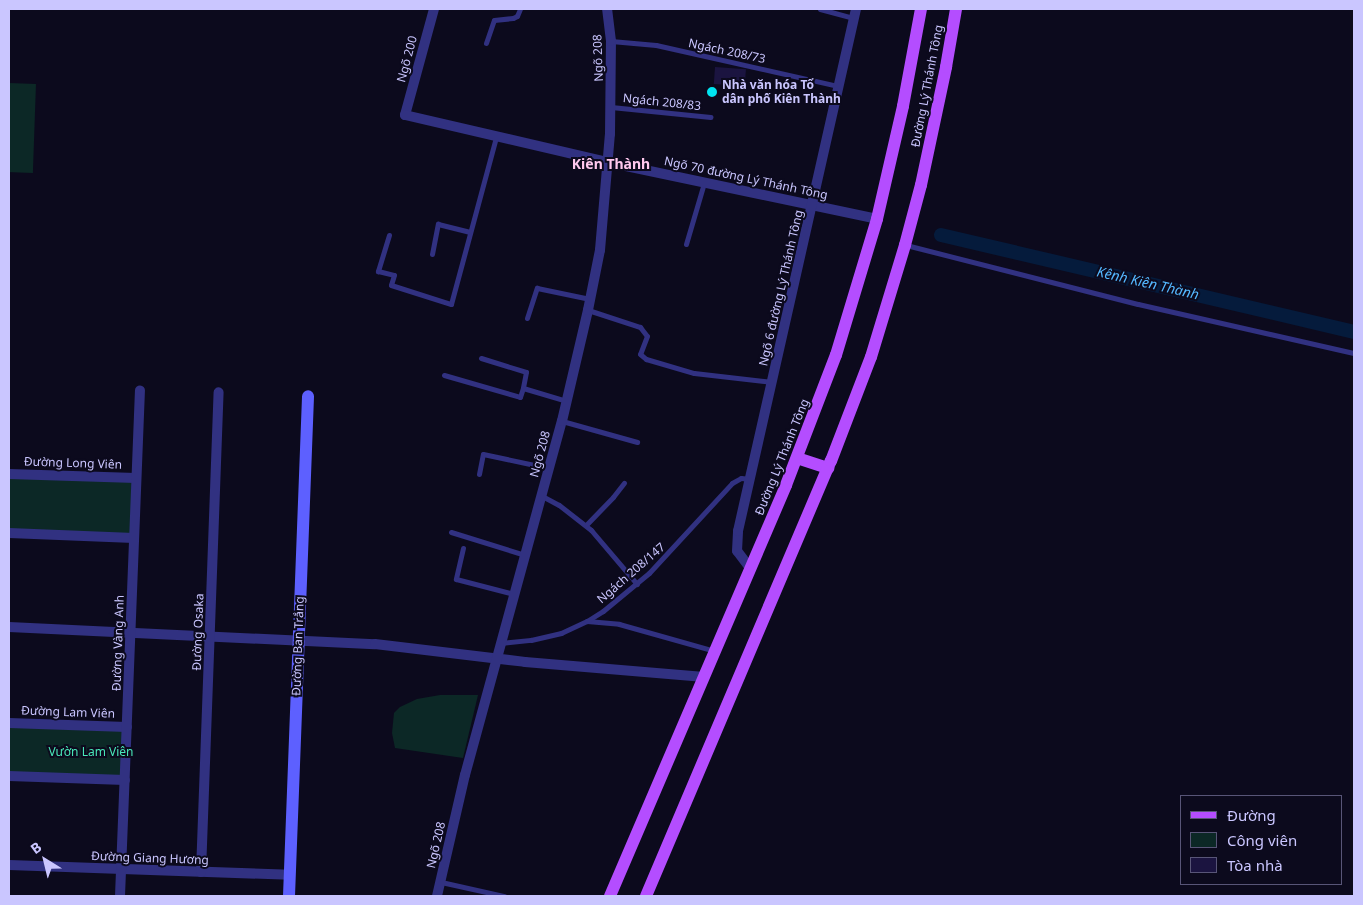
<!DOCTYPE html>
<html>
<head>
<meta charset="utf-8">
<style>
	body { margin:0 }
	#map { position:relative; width:1363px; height:905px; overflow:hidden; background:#0c0a1d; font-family:"Noto Sans",sans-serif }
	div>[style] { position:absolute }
	.green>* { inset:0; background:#0c2826; transform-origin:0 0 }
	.canal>* { height:14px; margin:-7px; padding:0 7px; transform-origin:7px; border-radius:7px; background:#051b3c }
	.building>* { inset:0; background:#1b1440; transform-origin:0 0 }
	.lane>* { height:5px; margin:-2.5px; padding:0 2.5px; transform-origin:2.5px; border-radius:2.5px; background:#313181 }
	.street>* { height:10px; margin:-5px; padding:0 5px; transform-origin:5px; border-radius:5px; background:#313181 }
	.secondary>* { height:12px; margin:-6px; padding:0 6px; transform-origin:6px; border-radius:6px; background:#5d60ff }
	.primary>* { height:12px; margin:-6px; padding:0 6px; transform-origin:6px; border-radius:6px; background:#b44dff }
	.dots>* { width:14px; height:14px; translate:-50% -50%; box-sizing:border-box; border:2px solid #0c0a1d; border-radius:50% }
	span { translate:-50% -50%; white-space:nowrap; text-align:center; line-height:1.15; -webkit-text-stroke:4px #0c0a1d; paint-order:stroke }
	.street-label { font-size:12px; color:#cac6ff }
	.poi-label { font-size:12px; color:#cac6ff; font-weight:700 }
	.left { translate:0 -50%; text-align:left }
	.park-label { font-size:12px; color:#49e8b9 }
	.neighbourhood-label { font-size:14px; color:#ffc8ee; font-weight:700 }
	.water-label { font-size:14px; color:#54b8ff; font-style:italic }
	.frame { position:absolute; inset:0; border:10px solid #cac6ff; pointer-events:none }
	.legend { position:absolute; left:1180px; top:795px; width:162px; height:90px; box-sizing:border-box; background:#0c0a1d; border:1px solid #585577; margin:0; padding:6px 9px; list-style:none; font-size:15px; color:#cac6ff }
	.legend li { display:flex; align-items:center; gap:10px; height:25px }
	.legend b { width:25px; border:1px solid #585577 }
	.north { position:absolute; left:20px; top:835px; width:50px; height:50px; -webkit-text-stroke:4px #0c0a1d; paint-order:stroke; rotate:324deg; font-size:14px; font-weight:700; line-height:20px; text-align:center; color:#cac6ff }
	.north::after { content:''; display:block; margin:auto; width:18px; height:22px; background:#cac6ff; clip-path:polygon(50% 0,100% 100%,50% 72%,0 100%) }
</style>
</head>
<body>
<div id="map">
	<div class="green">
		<div style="left:9px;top:83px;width:27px;height:89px;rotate:2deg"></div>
		<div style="left:9px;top:474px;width:127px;height:60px;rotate:2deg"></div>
		<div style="clip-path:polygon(440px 695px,478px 695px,463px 758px,395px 748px,392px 733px,394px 713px,400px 707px,417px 699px)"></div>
		<div style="left:9px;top:723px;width:118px;height:53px;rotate:2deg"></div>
	</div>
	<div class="canal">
		<div style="left:941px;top:235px;width:424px;rotate:13.2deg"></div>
	</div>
	<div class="building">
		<div style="left:715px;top:67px;width:31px;height:17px;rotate:4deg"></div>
	</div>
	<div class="lane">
		<div style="left:820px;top:9px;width:35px;rotate:15deg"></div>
		<div style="left:611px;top:41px;width:45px;rotate:5.1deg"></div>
		<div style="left:656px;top:45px;width:187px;rotate:12.7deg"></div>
		<div style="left:486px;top:43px;width:24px;rotate:-71deg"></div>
		<div style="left:494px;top:20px;width:19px;rotate:-6deg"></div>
		<div style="left:513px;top:18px;width:4px;rotate:-27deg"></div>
		<div style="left:517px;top:16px;width:8px;rotate:-67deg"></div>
		<div style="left:611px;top:107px;width:100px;rotate:5.8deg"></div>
		<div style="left:389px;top:235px;width:38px;rotate:107deg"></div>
		<div style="left:378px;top:271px;width:16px;rotate:14deg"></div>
		<div style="left:394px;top:275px;width:10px;rotate:107deg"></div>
		<div style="left:391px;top:285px;width:63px;rotate:17.6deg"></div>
		<div style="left:451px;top:304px;width:173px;rotate:-74.9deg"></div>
		<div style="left:686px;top:244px;width:64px;rotate:-73.6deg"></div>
		<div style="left:906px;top:245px;width:239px;rotate:14.3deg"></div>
		<div style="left:1138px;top:304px;width:221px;rotate:12.8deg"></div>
		<div style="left:432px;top:254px;width:31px;rotate:-79deg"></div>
		<div style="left:438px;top:224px;width:32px;rotate:14deg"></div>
		<div style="left:588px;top:310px;width:55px;rotate:18.1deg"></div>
		<div style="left:640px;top:327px;width:11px;rotate:52deg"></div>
		<div style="left:647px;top:336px;width:19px;rotate:111deg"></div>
		<div style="left:640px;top:354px;width:8px;rotate:40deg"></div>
		<div style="left:646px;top:359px;width:50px;rotate:16.3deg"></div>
		<div style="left:694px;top:373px;width:79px;rotate:6.6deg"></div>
		<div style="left:527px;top:318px;width:32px;rotate:-72deg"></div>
		<div style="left:537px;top:288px;width:54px;rotate:11.7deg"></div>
		<div style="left:481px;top:358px;width:47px;rotate:17.3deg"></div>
		<div style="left:526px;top:372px;width:16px;rotate:101deg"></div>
		<div style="left:444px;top:375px;width:79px;rotate:16.1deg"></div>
		<div style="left:520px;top:397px;width:9px;rotate:-72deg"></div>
		<div style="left:523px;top:388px;width:46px;rotate:16.5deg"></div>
		<div style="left:562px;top:421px;width:78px;rotate:15.6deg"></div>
		<div style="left:479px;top:474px;width:20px;rotate:-79deg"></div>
		<div style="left:483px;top:454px;width:67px;rotate:12deg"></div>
		<div style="left:542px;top:496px;width:19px;rotate:28deg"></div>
		<div style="left:559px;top:505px;width:41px;rotate:38deg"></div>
		<div style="left:591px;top:530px;width:71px;rotate:49.6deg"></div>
		<div style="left:586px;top:525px;width:39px;rotate:-46deg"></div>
		<div style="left:613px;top:497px;width:18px;rotate:-52deg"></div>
		<div style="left:451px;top:532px;width:77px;rotate:17.3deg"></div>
		<div style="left:463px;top:548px;width:32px;rotate:103deg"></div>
		<div style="left:456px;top:579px;width:60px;rotate:14.5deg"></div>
		<div style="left:587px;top:621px;width:32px;rotate:5deg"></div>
		<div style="left:619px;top:624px;width:100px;rotate:15.7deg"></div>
		<div style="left:501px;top:643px;width:30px;rotate:-6deg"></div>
		<div style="left:531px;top:640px;width:31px;rotate:-13deg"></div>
		<div style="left:561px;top:633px;width:29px;rotate:-25deg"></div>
		<div style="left:587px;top:621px;width:19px;rotate:-32deg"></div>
		<div style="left:603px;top:611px;width:60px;rotate:-39.6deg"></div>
		<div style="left:649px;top:573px;width:122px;rotate:-47.3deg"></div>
		<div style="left:732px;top:483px;width:10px;rotate:-29deg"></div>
		<div style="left:741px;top:478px;width:9px;rotate:6deg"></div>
		<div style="left:441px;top:882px;width:65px;rotate:12.5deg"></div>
	</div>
	<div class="street">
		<div style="left:434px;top:9px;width:110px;rotate:105.3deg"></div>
		<div style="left:405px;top:115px;width:207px;rotate:13.1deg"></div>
		<div style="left:607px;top:162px;width:276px;rotate:11.9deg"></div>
		<div style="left:9px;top:474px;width:127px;rotate:1.8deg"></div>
		<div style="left:9px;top:533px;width:125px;rotate:2.3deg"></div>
		<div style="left:750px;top:568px;width:21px;rotate:-127deg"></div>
		<div style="left:737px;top:551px;width:20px;rotate:-87deg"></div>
		<div style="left:738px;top:531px;width:535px;rotate:-77.26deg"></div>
		<div style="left:9px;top:627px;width:366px;rotate:2.7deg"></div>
		<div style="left:375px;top:644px;width:151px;rotate:6.8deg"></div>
		<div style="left:525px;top:662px;width:180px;rotate:4.8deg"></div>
		<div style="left:9px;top:723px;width:118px;rotate:1.9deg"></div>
		<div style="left:9px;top:776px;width:116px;rotate:2deg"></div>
		<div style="left:9px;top:865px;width:281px;rotate:2deg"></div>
		<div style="left:201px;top:872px;width:480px;rotate:-87.9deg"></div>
		<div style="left:120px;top:896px;width:506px;rotate:-87.74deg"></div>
		<div style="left:437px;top:896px;width:124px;rotate:-77deg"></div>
		<div style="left:465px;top:775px;width:367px;rotate:-74.7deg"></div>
		<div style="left:562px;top:421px;width:114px;rotate:-76.8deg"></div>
		<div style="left:588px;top:310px;width:61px;rotate:-78.7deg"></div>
		<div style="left:600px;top:250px;width:116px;rotate:-85.1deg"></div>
		<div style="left:610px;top:134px;width:93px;rotate:-89.4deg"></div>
		<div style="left:611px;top:41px;width:32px;rotate:-97deg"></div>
	</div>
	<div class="secondary">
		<div style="left:289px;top:896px;width:500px;rotate:-87.82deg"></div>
	</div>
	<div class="primary">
		<div style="left:797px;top:458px;width:33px;rotate:18deg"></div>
		<div style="left:610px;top:896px;width:447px;rotate:-66.8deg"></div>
		<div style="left:786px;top:485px;width:139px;rotate:-69deg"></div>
		<div style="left:836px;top:355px;width:142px;rotate:-73.2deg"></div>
		<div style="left:877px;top:219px;width:116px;rotate:-77deg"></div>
		<div style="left:903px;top:106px;width:99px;rotate:-79.5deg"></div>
		<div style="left:646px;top:896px;width:473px;rotate:-67deg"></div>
		<div style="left:831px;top:461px;width:111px;rotate:-69deg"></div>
		<div style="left:871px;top:357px;width:117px;rotate:-73.1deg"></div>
		<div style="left:905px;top:245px;width:62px;rotate:-75.1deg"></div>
		<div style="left:921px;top:185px;width:121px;rotate:-78deg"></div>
		<div style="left:946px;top:67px;width:59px;rotate:-80.2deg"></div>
	</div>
	<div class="dots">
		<div style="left:712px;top:92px;background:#00e4f1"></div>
	</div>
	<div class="street-label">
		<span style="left:727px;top:51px;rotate:12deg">Ngách 208/73</span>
		<span style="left:598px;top:58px;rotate:-92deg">Ngõ 208</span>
		<span style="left:407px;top:59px;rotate:-75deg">Ngõ 200</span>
		<span style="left:927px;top:86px;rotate:-79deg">Đường Lý Thánh Tông</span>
		<span style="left:662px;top:102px;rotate:6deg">Ngách 208/83</span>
		<span style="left:746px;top:178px;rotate:12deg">Ngõ 70 đường Lý Thánh Tông</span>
		<span style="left:781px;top:288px;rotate:-77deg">Ngõ 6 đường Lý Thánh Tông</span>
		<span style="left:540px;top:454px;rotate:-75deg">Ngõ 208</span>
		<span style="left:782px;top:457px;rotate:-68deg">Đường Lý Thánh Tông</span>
		<span style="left:73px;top:463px;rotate:2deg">Đường Long Viên</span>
		<span style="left:631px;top:573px;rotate:-41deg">Ngách 208/147</span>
		<span style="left:198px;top:632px;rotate:-88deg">Đường Osaka</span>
		<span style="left:118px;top:643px;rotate:-88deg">Đường Vàng Anh</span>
		<span style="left:298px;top:646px;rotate:-88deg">Đường Ban Trắng</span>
		<span style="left:68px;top:712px;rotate:2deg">Đường Lam Viên</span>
		<span style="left:436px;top:845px;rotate:-77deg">Ngõ 208</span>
		<span style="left:150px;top:858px;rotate:2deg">Đường Giang Hương</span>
	</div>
	<div class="poi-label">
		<span class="left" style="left:722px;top:92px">Nhà văn hóa Tổ<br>dân phố Kiên Thành</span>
	</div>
	<div class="park-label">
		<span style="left:91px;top:752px">Vườn Lam Viên</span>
	</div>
	<div class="neighbourhood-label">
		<span style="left:611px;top:164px">Kiên Thành</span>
	</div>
	<div class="water-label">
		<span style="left:1148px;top:283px;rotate:13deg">Kênh Kiên Thành</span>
	</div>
	<div class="frame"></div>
	<ul class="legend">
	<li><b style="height:6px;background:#b44dff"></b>Đường</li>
	<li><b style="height:14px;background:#0c2826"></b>Công viên</li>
	<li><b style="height:14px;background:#1b1440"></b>Tòa nhà</li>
	</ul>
	<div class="north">B</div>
</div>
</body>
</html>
